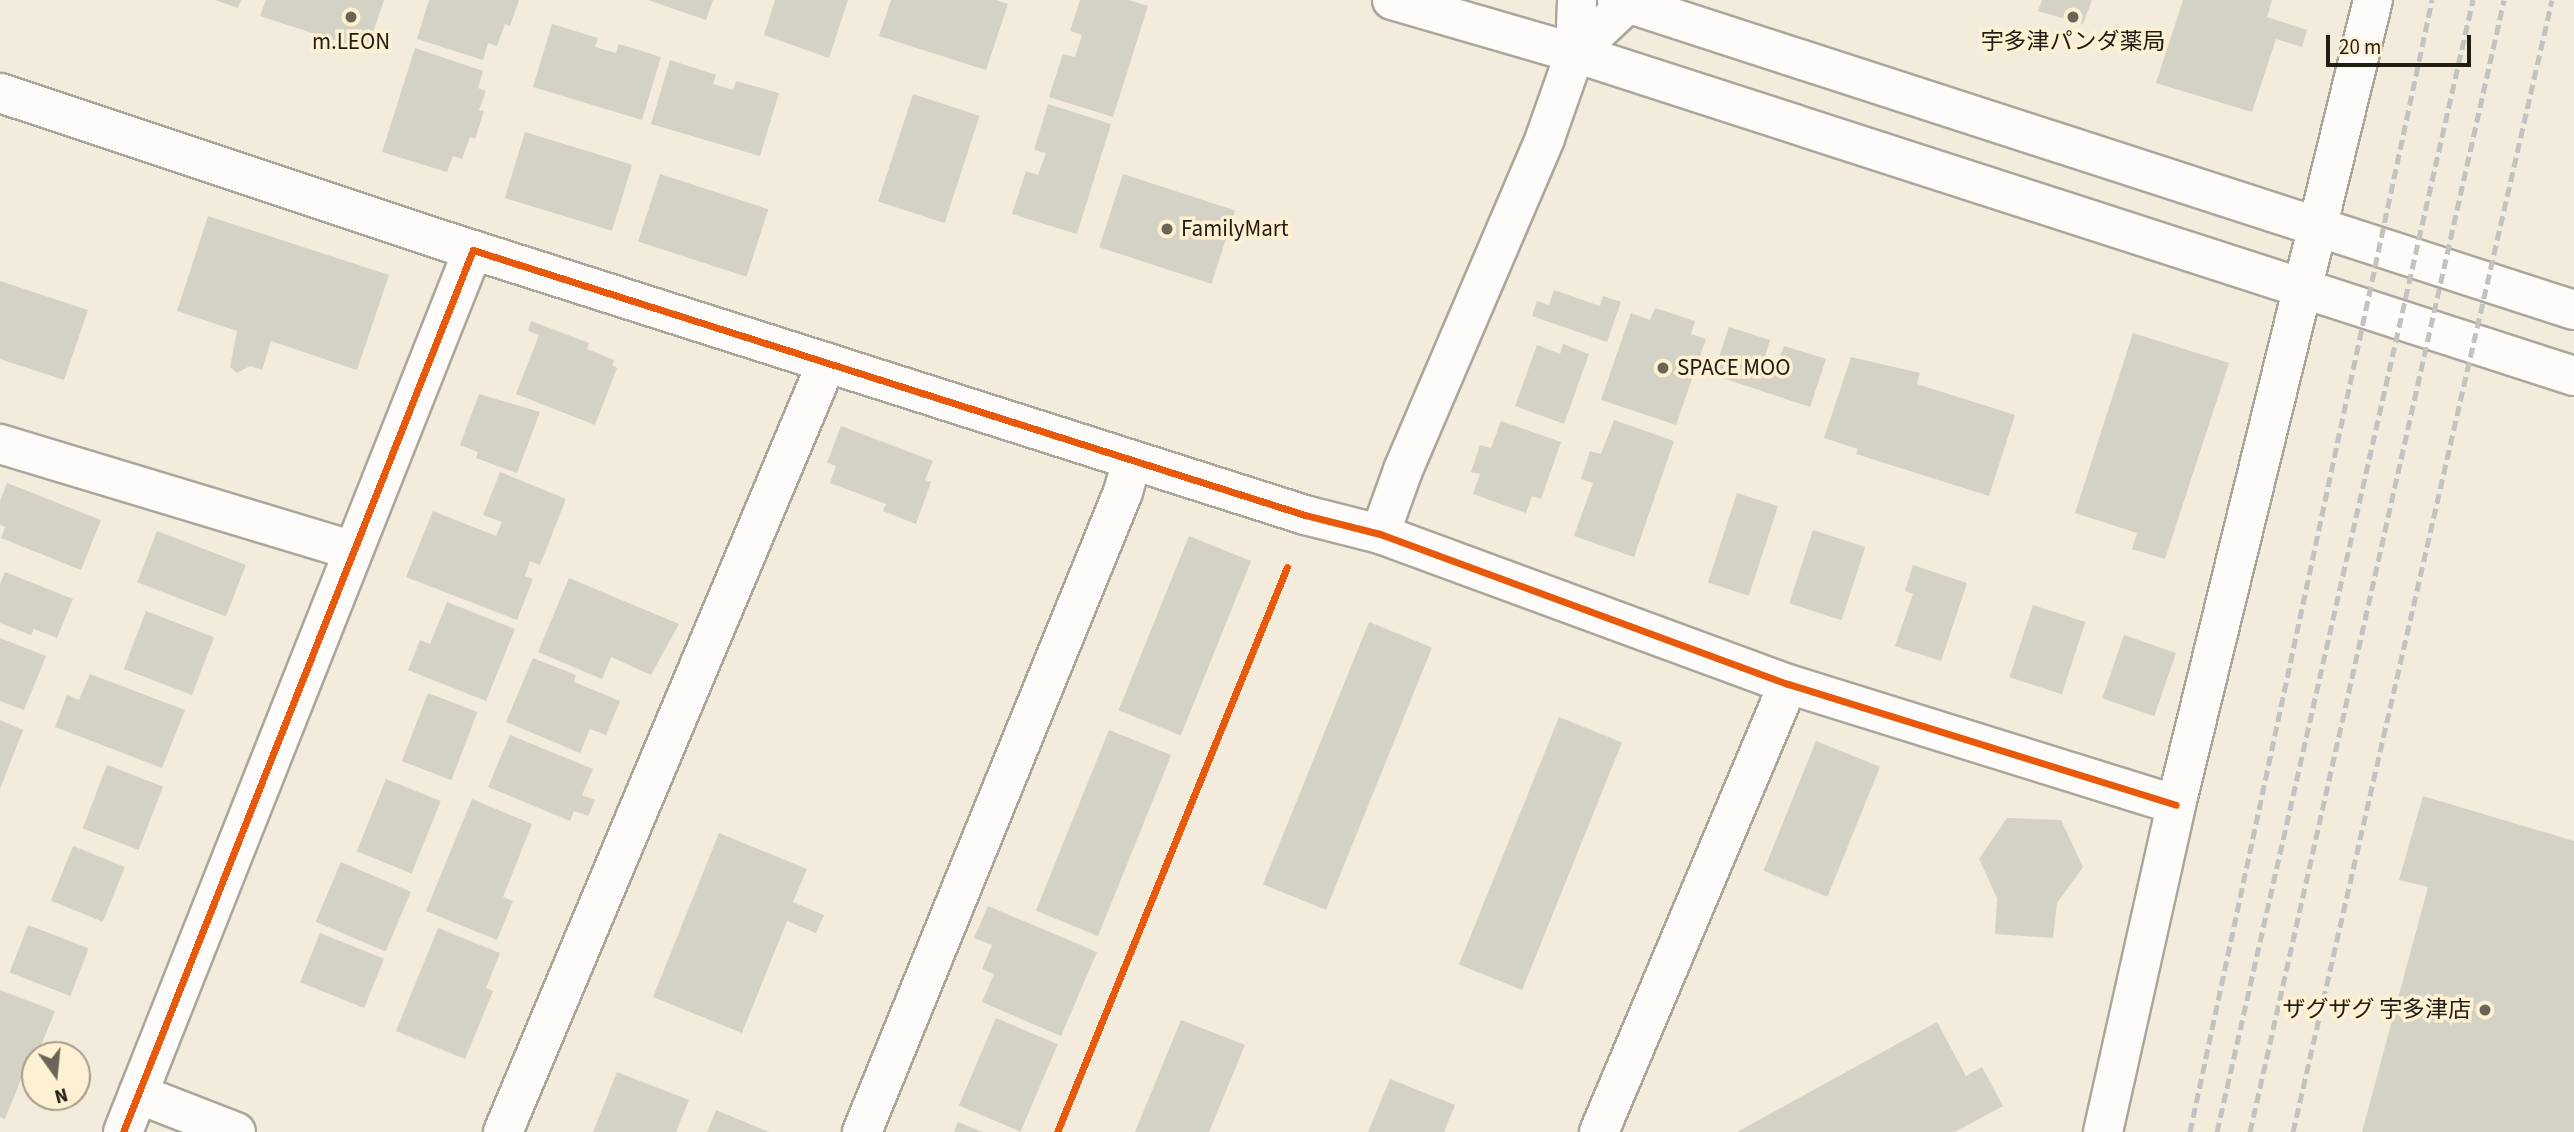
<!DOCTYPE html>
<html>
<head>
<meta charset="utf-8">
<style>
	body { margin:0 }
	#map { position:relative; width:2574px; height:1132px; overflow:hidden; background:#f3ecdd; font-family:"Source Sans 3","Noto Sans JP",sans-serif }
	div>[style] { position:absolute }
	.building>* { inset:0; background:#d4d1c5; transform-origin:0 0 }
	.roads { filter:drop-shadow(2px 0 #aca69a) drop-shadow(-2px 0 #aca69a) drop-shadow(0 2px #aca69a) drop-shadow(0 -2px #aca69a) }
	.minor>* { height:38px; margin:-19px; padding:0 19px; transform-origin:19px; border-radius:19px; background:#fdfcfa }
	.major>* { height:38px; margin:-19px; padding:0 19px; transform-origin:19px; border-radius:19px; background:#fdfcfa }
	.rail>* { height:5px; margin-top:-2.5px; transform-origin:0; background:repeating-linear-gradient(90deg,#c4c2be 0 10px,transparent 0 15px) }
	.cycleway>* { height:7px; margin:-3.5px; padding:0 3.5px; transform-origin:3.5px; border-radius:3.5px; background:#e8590c }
	.dots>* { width:19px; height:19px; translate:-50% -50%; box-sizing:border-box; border:4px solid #fdf0d3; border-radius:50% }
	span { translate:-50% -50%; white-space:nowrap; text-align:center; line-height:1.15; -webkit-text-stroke:7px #fdf0d3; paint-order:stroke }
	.poi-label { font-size:23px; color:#221d12 }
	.left { translate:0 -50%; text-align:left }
	.right { translate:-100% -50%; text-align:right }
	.north { position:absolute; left:21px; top:1041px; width:70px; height:70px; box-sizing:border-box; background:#fdf0d3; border:2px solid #a59c86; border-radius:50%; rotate:165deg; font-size:19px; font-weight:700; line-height:28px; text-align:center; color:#221d12 }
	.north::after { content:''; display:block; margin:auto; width:24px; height:32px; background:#6b6559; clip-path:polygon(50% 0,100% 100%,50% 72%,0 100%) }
	.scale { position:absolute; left:2326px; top:35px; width:145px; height:32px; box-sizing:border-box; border:4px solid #221d12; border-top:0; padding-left:9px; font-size:21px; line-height:24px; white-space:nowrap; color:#221d12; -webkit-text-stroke:5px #fdf0d3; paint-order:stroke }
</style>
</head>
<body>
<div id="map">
	<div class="building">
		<div style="clip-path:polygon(215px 0,241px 0,238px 8px)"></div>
		<div style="clip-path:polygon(266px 0,384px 0,367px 51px,260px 16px)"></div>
		<div style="clip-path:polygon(429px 0,519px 0,510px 26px,505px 24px,497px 46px,488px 43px,483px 60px,417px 39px)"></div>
		<div style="clip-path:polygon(648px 0,713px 0,706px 20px)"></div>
		<div style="clip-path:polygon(775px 0,848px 0,829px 58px,764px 35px)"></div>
		<div style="clip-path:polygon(891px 0,996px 0,1008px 4px,986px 70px,879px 36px)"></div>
		<div style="clip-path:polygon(1080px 0,1128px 0,1148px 6px,1113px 117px,1049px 97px,1063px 54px,1075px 57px,1082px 35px,1070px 31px)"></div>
		<div style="clip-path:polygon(2042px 0,2092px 0,2083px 24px,2038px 11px)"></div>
		<div style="clip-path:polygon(2183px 0,2272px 0,2267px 17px,2307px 30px,2302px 47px,2276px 39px,2252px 112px,2156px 83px)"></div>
		<div style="clip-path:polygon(552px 24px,598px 38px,595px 47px,616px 53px,619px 44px,661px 57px,642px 120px,533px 87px)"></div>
		<div style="clip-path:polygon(415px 48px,483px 71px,478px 88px,486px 91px,479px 110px,484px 111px,475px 139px,470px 137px,462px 159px,453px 156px,447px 172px,382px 152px)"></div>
		<div style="clip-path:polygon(670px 60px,716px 75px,713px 84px,733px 90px,736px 81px,779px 93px,760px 156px,651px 124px)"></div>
		<div style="left:913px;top:94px;width:70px;height:113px;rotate:18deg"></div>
		<div style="clip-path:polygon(1048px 104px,1111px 124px,1077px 234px,1012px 214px,1026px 171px,1038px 175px,1046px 153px,1034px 150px)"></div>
		<div style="left:525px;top:132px;width:112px;height:69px;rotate:17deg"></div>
		<div style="left:660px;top:174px;width:114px;height:71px;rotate:18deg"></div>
		<div style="left:1123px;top:174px;width:118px;height:77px;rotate:18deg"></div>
		<div style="clip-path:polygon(208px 216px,389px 275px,357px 370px,271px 341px,262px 370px,250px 366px,237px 373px,230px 367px,237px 331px,177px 311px)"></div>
		<div style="clip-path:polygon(0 281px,88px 310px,64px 380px,0 359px)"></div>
		<div style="clip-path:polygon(1554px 290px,1600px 306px,1603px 296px,1621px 302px,1607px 342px,1532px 316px,1537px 301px,1549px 305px)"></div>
		<div style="clip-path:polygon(1655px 308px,1695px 321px,1691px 334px,1706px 339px,1676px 425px,1601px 400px,1631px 313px,1650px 320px)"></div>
		<div style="clip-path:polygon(531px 321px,589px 343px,587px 349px,614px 360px,612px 365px,617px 368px,595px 425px,516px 394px,539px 335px,528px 331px)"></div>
		<div style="clip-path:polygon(1729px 327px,1770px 340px,1762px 367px,1775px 370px,1784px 346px,1826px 359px,1810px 407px,1713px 375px)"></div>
		<div style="clip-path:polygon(2133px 333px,2229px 363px,2165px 559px,2132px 549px,2137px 533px,2075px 513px)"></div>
		<div style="clip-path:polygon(1563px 344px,1589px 354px,1564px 424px,1515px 406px,1537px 345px,1560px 354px)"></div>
		<div style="clip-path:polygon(1851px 357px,1920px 373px,1917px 384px,2015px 415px,1989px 496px,1856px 454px,1858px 449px,1824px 438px)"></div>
		<div style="clip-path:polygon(479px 394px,540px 412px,517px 473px,476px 458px,478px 452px,460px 445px)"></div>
		<div style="clip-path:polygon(1614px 420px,1674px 441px,1634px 557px,1574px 536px,1593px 483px,1581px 479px,1590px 451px,1601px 454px)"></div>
		<div style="clip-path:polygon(1501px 421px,1561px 442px,1541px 499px,1532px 496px,1526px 513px,1473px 494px,1480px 474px,1471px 472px,1480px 445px,1491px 448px)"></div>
		<div style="clip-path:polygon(841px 426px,933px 461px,925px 480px,931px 482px,916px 524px,883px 511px,886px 504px,830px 483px,836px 466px,827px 463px)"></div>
		<div style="clip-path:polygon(500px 472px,566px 499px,540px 565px,530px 561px,525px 576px,533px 579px,517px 620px,406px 577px,433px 511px,496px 536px,502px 522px,483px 515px)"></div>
		<div style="clip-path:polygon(7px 483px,101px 520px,81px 570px,1px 538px,5px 527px,0 525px,0 501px)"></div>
		<div style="left:1737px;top:493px;width:43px;height:94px;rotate:18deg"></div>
		<div style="left:1813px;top:530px;width:55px;height:77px;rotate:18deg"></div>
		<div style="left:157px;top:531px;width:95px;height:55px;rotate:21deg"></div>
		<div style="left:1189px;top:536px;width:67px;height:188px;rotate:22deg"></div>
		<div style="clip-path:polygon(1913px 565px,1967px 583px,1941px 661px,1895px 646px,1913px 594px,1905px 591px)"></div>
		<div style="clip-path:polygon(5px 572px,73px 599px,57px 638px,34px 629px,31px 635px,0 623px,0 584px)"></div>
		<div style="clip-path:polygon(569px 578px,679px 624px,651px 675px,611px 657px,602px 679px,538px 652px)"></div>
		<div style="clip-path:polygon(447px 602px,515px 629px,486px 701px,408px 670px,420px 640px,430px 644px)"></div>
		<div style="left:2033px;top:605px;width:55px;height:76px;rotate:18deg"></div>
		<div style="left:146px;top:611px;width:73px;height:62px;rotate:21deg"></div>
		<div style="left:1369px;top:622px;width:68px;height:283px;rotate:22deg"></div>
		<div style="left:2124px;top:635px;width:55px;height:67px;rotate:19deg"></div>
		<div style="clip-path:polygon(0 638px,46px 656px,24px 710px,0 701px)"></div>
		<div style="clip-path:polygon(533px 658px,576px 675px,574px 682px,620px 701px,606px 735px,590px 729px,580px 753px,506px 722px)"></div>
		<div style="clip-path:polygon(90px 674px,185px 710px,162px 768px,55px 727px,67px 695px,79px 700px)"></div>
		<div style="left:428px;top:693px;width:53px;height:73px;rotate:21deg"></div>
		<div style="left:1559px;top:717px;width:68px;height:267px;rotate:22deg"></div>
		<div style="clip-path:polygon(0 720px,23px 730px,0 789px)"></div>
		<div style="left:1109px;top:730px;width:67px;height:195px;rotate:22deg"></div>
		<div style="clip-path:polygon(510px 735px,593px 769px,582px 795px,595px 800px,588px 816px,574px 811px,570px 821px,488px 787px)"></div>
		<div style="left:1816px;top:741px;width:69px;height:140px;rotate:22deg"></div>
		<div style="left:107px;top:765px;width:60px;height:68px;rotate:21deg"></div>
		<div style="left:386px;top:779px;width:59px;height:78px;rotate:22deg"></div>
		<div style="clip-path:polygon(2423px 796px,2574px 841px,2574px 1132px,2362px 1132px,2428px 887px,2399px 880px)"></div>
		<div style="clip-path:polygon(472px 799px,532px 824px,503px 897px,513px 901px,497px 940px,426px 911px)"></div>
		<div style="clip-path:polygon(2007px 818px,2061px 820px,2083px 867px,2057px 903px,2053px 938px,1995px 934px,1997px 898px,1979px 859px)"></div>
		<div style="clip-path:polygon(719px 833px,807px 869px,793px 902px,824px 915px,816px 933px,787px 921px,742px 1033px,653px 997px)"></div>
		<div style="left:73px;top:846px;width:56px;height:59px;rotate:22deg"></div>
		<div style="left:341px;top:862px;width:76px;height:65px;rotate:23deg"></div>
		<div style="clip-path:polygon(988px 906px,1097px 952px,1061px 1036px,982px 1002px,994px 974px,982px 969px,992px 945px,974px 938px)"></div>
		<div style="left:28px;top:925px;width:65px;height:51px;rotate:21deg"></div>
		<div style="clip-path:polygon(438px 928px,500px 953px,486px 988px,493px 991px,465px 1059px,396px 1031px)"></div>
		<div style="left:320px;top:933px;width:69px;height:53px;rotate:22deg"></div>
		<div style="clip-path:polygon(0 990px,55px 1011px,27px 1080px,22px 1077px,5px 1119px,0 1117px)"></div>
		<div style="left:996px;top:1018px;width:67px;height:95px;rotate:23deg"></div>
		<div style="clip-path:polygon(1181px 1020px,1245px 1045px,1209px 1132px,1135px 1132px)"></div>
		<div style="clip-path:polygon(1937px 1022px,1966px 1076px,1982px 1067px,2003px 1106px,1955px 1132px,1737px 1132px)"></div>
		<div style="clip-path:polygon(617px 1072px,689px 1100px,676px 1132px,593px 1132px)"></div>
		<div style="clip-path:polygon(1390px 1079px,1455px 1105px,1444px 1132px,1368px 1132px)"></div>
		<div style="clip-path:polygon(716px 1110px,769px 1132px,707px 1132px)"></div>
		<div style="clip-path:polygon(958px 1122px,983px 1132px,954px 1132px)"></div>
	</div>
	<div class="roads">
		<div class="minor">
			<div style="left:1630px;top:4px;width:992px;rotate:17.96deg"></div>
			<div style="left:1575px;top:53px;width:1050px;rotate:17.92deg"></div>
			<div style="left:1575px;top:53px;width:77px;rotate:-43.4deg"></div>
			<div style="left:0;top:93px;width:498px;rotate:18.4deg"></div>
			<div style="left:0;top:444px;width:367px;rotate:16.8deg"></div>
			<div style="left:1380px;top:534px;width:68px;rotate:-70.2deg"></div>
			<div style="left:1403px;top:470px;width:361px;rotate:-66.8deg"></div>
			<div style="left:1545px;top:138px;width:90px;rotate:-70.6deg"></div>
			<div style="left:1575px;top:53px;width:53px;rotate:-87.8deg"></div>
			<div style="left:138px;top:1094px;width:105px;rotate:21.2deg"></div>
			<div style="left:123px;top:1132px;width:949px;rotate:-68.36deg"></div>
			<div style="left:473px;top:250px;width:873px;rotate:17.67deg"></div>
			<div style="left:1305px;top:515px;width:77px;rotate:14.2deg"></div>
			<div style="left:1380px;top:534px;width:435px;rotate:20.2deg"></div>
			<div style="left:1788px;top:684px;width:406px;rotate:17.3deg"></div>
			<div style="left:503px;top:1132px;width:835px;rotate:-67.18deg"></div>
			<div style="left:862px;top:1132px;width:691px;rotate:-67.81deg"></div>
			<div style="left:1123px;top:492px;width:32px;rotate:-74deg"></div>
			<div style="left:1599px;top:1132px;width:486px;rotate:-67.1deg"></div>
			<div style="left:2103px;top:1132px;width:335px;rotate:-77.4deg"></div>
			<div style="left:2176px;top:805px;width:829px;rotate:-76.25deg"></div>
		</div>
		<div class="major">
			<div style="left:1392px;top:0;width:191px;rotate:16.2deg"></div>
			<div style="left:1617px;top:0;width:14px;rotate:17deg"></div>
		</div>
	</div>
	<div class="rail">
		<div style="left:2190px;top:1132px;width:1158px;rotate:-77.93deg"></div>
		<div style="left:2217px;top:1132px;width:1161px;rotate:-77.26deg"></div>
		<div style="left:2250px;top:1132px;width:1160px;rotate:-77.35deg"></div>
		<div style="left:2293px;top:1132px;width:1161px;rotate:-77.11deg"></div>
	</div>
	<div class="cycleway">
		<div style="left:123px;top:1132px;width:949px;rotate:-68.36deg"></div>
		<div style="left:473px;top:250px;width:873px;rotate:17.67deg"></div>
		<div style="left:1305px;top:515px;width:77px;rotate:14.2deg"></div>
		<div style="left:1380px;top:534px;width:435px;rotate:20.2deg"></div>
		<div style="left:1788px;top:684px;width:406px;rotate:17.3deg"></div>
		<div style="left:1057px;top:1132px;width:610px;rotate:-67.85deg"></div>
	</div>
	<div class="dots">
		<div style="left:351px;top:17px;background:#6b6559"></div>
		<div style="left:2073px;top:17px;background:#6b6559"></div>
		<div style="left:1167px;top:229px;background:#6b6559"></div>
		<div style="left:1663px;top:368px;background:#6b6559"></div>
		<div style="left:2485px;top:1010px;background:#6b6559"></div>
	</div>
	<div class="poi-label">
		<span style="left:351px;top:42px">m.LEON</span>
		<span style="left:2073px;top:42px">宇多津パンダ薬局</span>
		<span class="left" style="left:1181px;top:229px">FamilyMart</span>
		<span class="left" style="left:1677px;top:368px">SPACE MOO</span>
		<span class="right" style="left:2471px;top:1010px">ザグザグ 宇多津店</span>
	</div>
	<div class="north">N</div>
	<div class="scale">20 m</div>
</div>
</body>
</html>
